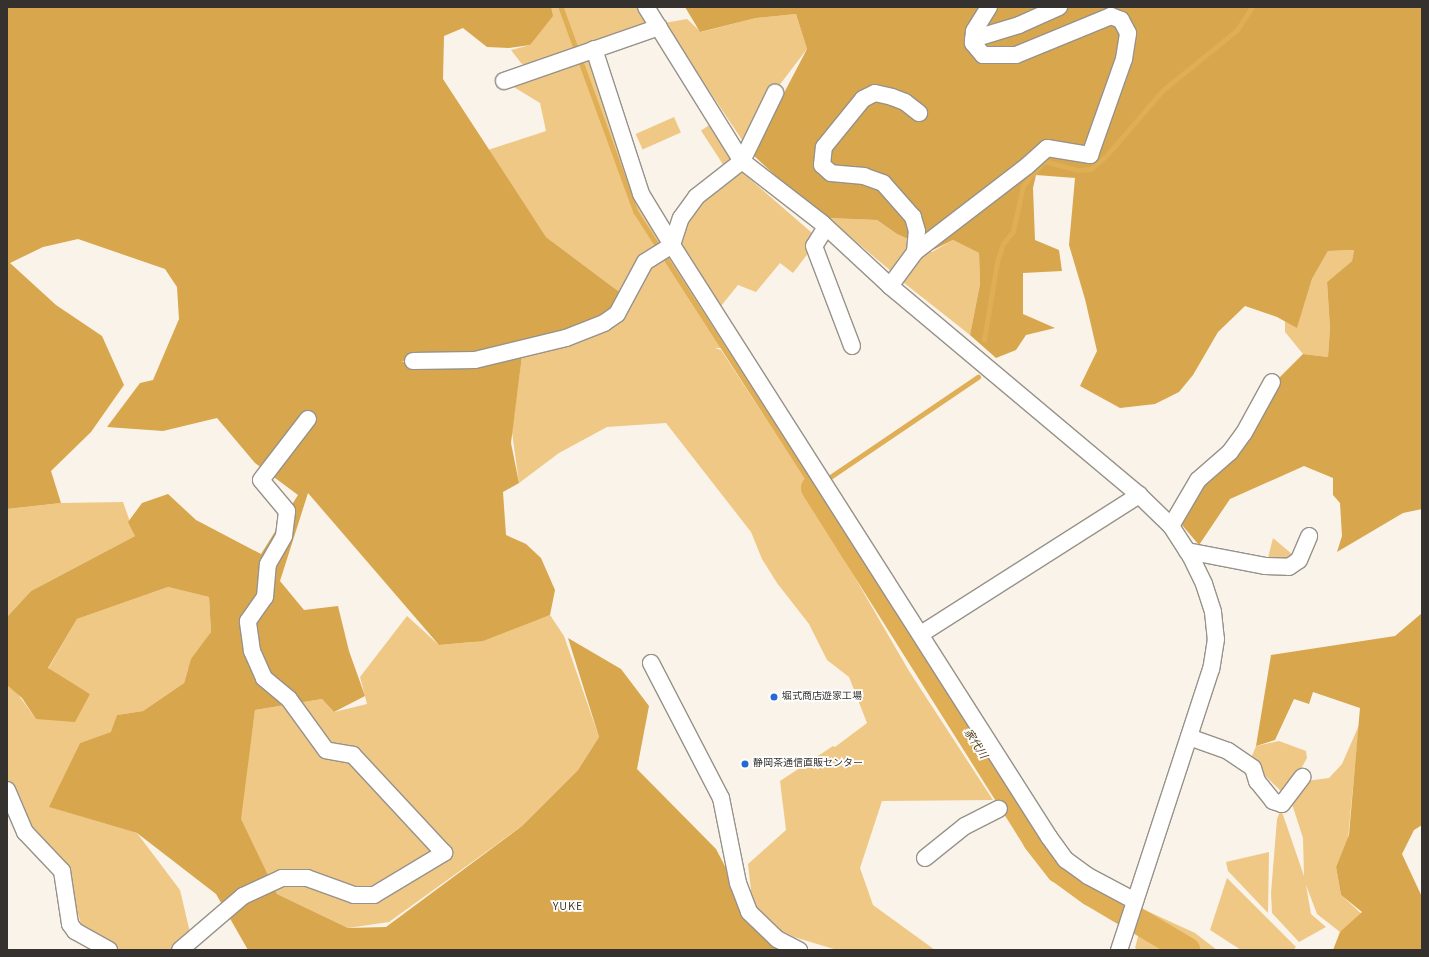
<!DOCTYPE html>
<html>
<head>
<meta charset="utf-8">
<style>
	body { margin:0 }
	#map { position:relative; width:1429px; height:957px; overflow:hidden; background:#faf3e9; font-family:"Source Sans 3","Noto Sans JP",sans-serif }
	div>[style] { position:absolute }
	.green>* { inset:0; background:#efc886; transform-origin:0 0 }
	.forest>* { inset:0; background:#d7a64d }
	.stream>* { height:4.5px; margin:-2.25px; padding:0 2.25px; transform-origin:2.25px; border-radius:2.25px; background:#dfae55 }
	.river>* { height:26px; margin:-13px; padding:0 13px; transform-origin:13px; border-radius:13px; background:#dfae55 }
	.roads { filter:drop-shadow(1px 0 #979289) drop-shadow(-1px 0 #979289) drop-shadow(0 1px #979289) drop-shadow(0 -1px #979289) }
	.minor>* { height:16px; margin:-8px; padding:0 8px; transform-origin:8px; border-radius:8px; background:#fff }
	.dots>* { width:11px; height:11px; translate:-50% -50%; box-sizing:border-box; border:2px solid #fff; border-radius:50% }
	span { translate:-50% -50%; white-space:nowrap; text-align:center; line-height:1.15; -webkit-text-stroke:3.5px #fff; paint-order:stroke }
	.poi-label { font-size:10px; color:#34312e }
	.left { translate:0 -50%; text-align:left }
	.water-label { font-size:11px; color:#513c16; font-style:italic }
	.quarter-label { font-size:12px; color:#3f3a32; letter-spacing:1px }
	.frame { position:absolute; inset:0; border:8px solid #34312e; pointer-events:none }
</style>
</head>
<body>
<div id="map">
	<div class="green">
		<div style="clip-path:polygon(evenodd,551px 7px,637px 7px,648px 25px,596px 46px,643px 199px,1064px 860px,1124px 897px,1112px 917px,1052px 873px,1018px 832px,836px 545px,909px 671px,993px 800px,882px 801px,860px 868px,873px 905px,935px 950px,837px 950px,794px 937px,754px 917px,748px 864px,786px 830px,780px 781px,833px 746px,835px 747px,867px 723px,849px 677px,827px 660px,809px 624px,777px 583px,762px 559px,751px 532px,666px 423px,607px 427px,559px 453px,519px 483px,512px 432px,522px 356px,630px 306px,614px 288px,546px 237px,488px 150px,546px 131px,540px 103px,504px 81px,532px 70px,521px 63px,511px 50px,530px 45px,551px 7px,630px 199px,690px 296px,805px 470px,818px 508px,808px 483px,721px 350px,715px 348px,723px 348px,635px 215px,630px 199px)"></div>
		<div style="clip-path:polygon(796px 14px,807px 49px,778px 87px,746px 146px,664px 23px,687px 19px,701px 32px,756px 18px)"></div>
		<div style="left:674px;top:117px;width:17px;height:42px;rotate:66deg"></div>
		<div style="left:711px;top:124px;width:42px;height:12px;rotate:57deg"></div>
		<div style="clip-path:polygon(742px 172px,819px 239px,793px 273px,780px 263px,756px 292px,738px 285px,717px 311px,672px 245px,701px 198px,734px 173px)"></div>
		<div style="clip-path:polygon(828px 218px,877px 220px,897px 234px,914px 241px,892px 272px)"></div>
		<div style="clip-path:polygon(953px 240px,979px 253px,980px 284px,970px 335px,899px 279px,926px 249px,932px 252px)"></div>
		<div style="clip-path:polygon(1354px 250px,1352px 261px,1327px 282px,1330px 328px,1328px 357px,1303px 354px,1285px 332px,1285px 321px,1297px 327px,1312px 279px,1328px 251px)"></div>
		<div style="clip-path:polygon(123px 502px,135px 536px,31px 591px,7px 617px,7px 509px,61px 503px)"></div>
		<div style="clip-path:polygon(1273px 538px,1299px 560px,1267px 562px)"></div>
		<div style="clip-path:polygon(168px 587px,209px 597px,211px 632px,188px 669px,184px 683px,143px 711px,117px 715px,112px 732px,80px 743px,50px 807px,137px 833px,180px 890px,192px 941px,183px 950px,109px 950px,86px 937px,62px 871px,7px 788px,7px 679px,36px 719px,90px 694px,48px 669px,77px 619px)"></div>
		<div style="clip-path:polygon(550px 615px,564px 636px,599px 737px,578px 770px,522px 826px,389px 922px,348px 928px,277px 894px,239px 821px,255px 710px,322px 699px,334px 712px,367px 704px,360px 677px,407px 616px,439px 645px,472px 642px)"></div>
		<div style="clip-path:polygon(1359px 725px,1348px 839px,1336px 867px,1341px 895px,1365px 917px,1340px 932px,1317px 914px,1306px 885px,1311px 914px,1326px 927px,1299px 942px,1272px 913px,1271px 893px,1277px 819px,1281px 809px,1304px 876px,1303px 838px,1292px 804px,1306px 781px,1329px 778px,1342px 764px)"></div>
		<div style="clip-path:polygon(1279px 741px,1306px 751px,1307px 758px,1286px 796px,1250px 761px,1256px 746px)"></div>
		<div style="clip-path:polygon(1269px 852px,1268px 913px,1228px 871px,1226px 862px)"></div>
		<div style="clip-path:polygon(1227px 878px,1296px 947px,1293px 950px,1241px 950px,1210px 930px)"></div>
		<div style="clip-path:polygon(1145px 910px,1195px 933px,1217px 950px,1138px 950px,1135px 948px)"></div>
	</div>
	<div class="forest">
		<div style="clip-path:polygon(7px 7px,551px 7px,553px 16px,530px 45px,509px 48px,487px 47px,463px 28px,444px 36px,443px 79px,546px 237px,626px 297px,604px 323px,455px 360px,401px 361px,420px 366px,522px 356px,511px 443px,519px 483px,503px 492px,506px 535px,526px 544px,541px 558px,555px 590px,550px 615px,483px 641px,439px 645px,308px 493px,280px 581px,304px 610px,338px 606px,349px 651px,365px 696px,334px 712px,322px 699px,255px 710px,241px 819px,277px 894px,348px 928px,386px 927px,522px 826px,578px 770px,599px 737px,568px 638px,621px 669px,649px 706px,637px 769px,716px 849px,749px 912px,800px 950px,248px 950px,216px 894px,137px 833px,49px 807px,80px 743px,111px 732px,117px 715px,143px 711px,184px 683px,191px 659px,211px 632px,209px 597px,168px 587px,77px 619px,48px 668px,90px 694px,75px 722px,36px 719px,22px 698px,7px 685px,7px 617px,31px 591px,135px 536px,128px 522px,142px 503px,168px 494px,196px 520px,261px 554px,298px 495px,255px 463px,217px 418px,163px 431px,107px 427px,140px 383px,153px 380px,179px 319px,177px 287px,165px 269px,78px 239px,43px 247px,10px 263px,56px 305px,102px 336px,124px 385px,91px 432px,51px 471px,61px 503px,7px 509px)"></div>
		<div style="clip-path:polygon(685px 7px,1422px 7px,1422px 509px,1403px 513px,1337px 552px,1342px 536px,1340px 503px,1333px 495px,1333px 478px,1304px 466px,1230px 499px,1199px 545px,1176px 518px,1276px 381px,1303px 354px,1328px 357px,1330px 328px,1327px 282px,1352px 261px,1354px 250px,1328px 251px,1312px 279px,1297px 328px,1277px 317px,1245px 306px,1218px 332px,1193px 375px,1179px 392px,1155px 404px,1120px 408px,1080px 386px,1097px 351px,1085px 299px,1069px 245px,1075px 178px,1036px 175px,1033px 188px,1035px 240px,1059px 250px,1062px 271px,1023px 273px,1023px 314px,1055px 328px,1026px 335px,1016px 350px,996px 358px,970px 335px,980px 284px,979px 253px,953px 240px,933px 250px,897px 234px,877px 220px,828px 218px,803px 201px,752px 154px,807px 49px,796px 14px,756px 18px,700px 32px)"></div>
		<div style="clip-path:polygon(1422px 613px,1422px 825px,1414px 830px,1402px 854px,1422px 897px,1422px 950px,1333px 950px,1340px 932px,1362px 912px,1341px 895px,1336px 867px,1349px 835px,1360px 708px,1313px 692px,1309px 704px,1294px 699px,1275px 740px,1256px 746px,1271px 655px,1395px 636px)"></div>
	</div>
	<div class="stream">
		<div style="left:561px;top:7px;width:218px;rotate:69.9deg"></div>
		<div style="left:636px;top:212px;width:328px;rotate:57.2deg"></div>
		<div style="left:814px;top:488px;width:198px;rotate:-34.1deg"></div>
		<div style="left:984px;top:340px;width:79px;rotate:-80.5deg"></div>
		<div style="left:997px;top:262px;width:19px;rotate:-72deg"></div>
		<div style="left:1003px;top:244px;width:16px;rotate:-52deg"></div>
		<div style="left:1013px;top:231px;width:46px;rotate:-77.5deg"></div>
		<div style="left:1023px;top:186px;width:33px;rotate:-50deg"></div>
		<div style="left:1044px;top:161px;width:35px;rotate:15deg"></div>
		<div style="left:1078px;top:170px;width:13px;rotate:-4deg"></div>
		<div style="left:1091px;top:169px;width:21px;rotate:-41deg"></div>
		<div style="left:1107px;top:155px;width:86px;rotate:-49.3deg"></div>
		<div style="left:1163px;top:90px;width:95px;rotate:-39deg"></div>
		<div style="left:1237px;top:30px;width:27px;rotate:-57deg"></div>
	</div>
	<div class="river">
		<div style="left:814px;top:488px;width:417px;rotate:57.8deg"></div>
		<div style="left:1036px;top:841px;width:37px;rotate:52deg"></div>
		<div style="left:1059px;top:870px;width:39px;rotate:36deg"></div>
		<div style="left:1091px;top:893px;width:112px;rotate:30.7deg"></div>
	</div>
	<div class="roads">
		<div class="minor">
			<div style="left:646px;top:7px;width:181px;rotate:58.1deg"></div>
			<div style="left:742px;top:161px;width:101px;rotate:37.8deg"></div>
			<div style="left:822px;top:223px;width:93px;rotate:42.8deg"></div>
			<div style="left:890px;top:286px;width:325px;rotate:40deg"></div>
			<div style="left:1139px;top:495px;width:45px;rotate:44.1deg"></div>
			<div style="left:1171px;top:526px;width:37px;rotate:57deg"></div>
			<div style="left:1191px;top:557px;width:30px;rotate:64deg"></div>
			<div style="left:1204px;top:584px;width:29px;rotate:72deg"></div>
			<div style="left:1213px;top:612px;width:27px;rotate:84deg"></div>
			<div style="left:1216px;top:639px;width:30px;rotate:99deg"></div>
			<div style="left:1211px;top:669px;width:296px;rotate:108.1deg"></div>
			<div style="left:973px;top:39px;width:48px;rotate:-16.9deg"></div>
			<div style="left:1019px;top:25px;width:44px;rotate:-24.2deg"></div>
			<div style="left:594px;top:49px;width:152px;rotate:72deg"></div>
			<div style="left:641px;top:194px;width:60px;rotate:58.7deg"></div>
			<div style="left:672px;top:245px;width:702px;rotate:57.51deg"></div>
			<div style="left:1049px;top:837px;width:29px;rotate:54deg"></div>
			<div style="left:1066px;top:860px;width:27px;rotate:36deg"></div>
			<div style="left:1088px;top:876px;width:53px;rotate:28deg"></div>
			<div style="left:504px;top:81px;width:164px;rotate:-19.2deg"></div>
			<div style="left:826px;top:227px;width:22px;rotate:122deg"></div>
			<div style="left:814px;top:246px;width:107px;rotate:69.2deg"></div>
			<div style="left:915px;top:252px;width:21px;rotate:-85deg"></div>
			<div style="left:917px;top:231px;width:15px;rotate:-106deg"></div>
			<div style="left:913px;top:217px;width:45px;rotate:-131.4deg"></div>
			<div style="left:883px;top:183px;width:20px;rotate:-160deg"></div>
			<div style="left:864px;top:176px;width:33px;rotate:-175deg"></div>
			<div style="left:831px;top:173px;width:12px;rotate:-138deg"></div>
			<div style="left:822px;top:165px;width:18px;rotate:-84deg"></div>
			<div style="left:824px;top:147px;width:62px;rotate:-50.9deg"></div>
			<div style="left:863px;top:99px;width:13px;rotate:-27deg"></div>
			<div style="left:875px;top:93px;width:17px;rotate:13deg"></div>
			<div style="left:892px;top:97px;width:14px;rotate:21deg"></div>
			<div style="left:905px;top:102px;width:18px;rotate:38deg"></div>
			<div style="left:890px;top:286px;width:42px;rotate:-53.7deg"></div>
			<div style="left:915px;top:252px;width:141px;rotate:-37.5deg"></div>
			<div style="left:1027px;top:166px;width:27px;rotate:-42deg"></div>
			<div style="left:1047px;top:148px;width:44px;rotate:9.2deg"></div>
			<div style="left:1090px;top:155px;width:102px;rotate:-70.5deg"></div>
			<div style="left:1124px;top:59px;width:26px;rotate:-81deg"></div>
			<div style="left:1128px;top:33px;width:15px;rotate:-118deg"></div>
			<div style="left:1121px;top:20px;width:11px;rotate:-158deg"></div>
			<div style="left:1111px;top:16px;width:103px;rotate:157.7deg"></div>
			<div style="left:1016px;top:55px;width:33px;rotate:180deg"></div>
			<div style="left:983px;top:55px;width:16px;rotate:-130deg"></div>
			<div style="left:973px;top:43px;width:12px;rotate:-85deg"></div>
			<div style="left:974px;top:31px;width:28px;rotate:-58deg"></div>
			<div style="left:413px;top:361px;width:62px;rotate:-0.9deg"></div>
			<div style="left:475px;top:360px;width:94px;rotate:-13.6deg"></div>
			<div style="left:566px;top:338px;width:41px;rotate:-21.5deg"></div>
			<div style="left:604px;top:323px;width:16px;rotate:-35deg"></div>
			<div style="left:617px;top:314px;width:59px;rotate:-61.7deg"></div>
			<div style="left:645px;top:262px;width:32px;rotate:-32deg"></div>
			<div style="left:672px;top:245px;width:28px;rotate:-72deg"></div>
			<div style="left:681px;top:218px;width:26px;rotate:-54deg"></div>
			<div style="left:696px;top:197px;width:58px;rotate:-38deg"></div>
			<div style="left:742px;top:161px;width:76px;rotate:-64.1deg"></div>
			<div style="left:1171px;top:526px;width:53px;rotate:-59.6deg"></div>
			<div style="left:1198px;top:480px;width:43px;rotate:-41.2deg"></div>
			<div style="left:1230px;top:452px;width:24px;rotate:-54deg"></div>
			<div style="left:1244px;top:433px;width:58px;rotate:-61.2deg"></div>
			<div style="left:1187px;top:551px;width:79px;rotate:10.9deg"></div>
			<div style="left:1265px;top:566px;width:24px;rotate:2deg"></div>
			<div style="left:1289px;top:567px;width:12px;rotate:-35deg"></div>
			<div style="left:1299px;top:560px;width:26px;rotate:-67deg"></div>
			<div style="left:921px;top:634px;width:259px;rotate:-32.5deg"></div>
			<div style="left:651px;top:663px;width:152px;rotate:62.6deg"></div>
			<div style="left:721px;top:798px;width:87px;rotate:78.7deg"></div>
			<div style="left:738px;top:883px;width:31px;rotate:69deg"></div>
			<div style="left:749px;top:912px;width:39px;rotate:44deg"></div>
			<div style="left:777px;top:939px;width:25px;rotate:27deg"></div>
			<div style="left:1189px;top:737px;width:41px;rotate:19.7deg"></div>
			<div style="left:1228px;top:751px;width:30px;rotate:34deg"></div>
			<div style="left:1253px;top:768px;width:14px;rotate:73deg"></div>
			<div style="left:1257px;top:781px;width:26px;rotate:51deg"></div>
			<div style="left:1273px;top:801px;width:9px;rotate:18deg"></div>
			<div style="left:1282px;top:804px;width:34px;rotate:-53deg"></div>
			<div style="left:7px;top:790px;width:46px;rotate:66.8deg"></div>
			<div style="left:25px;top:832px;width:54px;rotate:46.5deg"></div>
			<div style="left:62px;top:871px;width:54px;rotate:81.4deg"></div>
			<div style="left:70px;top:924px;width:9px;rotate:54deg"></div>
			<div style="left:75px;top:931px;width:39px;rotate:29deg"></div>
			<div style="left:925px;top:858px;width:51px;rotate:-38.7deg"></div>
			<div style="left:965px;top:826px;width:38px;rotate:-27deg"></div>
			<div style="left:180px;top:950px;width:83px;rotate:-40.6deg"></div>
			<div style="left:243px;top:896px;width:43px;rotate:-24.8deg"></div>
			<div style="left:282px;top:878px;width:25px"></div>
			<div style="left:307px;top:878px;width:50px;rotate:19.9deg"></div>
			<div style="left:354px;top:895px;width:20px"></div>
			<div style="left:374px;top:895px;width:82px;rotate:-31deg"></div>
			<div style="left:444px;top:853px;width:134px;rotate:-132.9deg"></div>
			<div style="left:353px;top:755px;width:27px;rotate:-170deg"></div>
			<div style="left:326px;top:750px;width:63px;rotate:-126deg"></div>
			<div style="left:289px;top:699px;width:33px;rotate:-140deg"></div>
			<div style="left:264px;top:678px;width:30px;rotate:-114deg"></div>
			<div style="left:252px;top:651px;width:30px;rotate:-98deg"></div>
			<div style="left:248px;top:621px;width:29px;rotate:-55deg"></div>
			<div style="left:265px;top:597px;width:33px;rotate:-85deg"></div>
			<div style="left:268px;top:564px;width:32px;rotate:-60deg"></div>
			<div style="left:284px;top:536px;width:25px;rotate:-83deg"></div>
			<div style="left:287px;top:511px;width:40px;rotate:-130deg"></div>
			<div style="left:261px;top:480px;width:77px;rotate:-52.4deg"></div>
		</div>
	</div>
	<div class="dots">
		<div style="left:774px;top:697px;background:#2668d5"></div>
		<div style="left:745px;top:764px;background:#2668d5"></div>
	</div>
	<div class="poi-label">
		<span class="left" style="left:782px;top:697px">堀式商店遊家工場</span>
		<span class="left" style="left:753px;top:764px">静岡茶通信直販センター</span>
	</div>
	<div class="water-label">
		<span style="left:975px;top:744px;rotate:58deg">家代川</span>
	</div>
	<div class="quarter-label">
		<span style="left:568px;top:907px">YUKE</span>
	</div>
	<div class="frame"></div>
</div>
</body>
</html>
